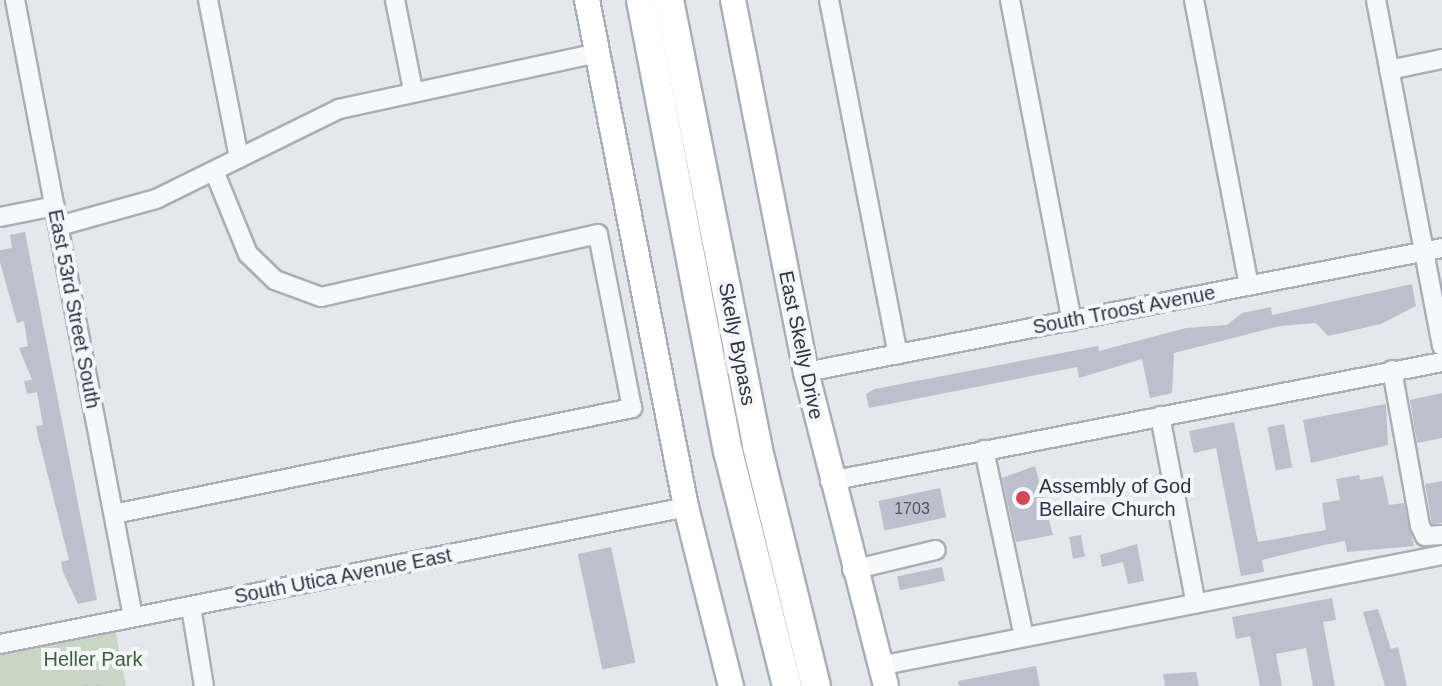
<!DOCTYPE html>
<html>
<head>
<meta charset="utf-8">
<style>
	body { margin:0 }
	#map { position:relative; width:1442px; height:686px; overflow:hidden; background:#e4e7ec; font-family:Arial,sans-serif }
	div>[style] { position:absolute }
	.green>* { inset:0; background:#c9d6c5 }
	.building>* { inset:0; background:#bbc0ca; transform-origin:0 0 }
	.path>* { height:2px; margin-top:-1px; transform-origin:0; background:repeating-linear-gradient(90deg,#c2c5cb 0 6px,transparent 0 12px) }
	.roads { filter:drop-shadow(2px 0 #a9aeb7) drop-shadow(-2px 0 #a9aeb7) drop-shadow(0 2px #a9aeb7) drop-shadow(0 -2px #a9aeb7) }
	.minor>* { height:18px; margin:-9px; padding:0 9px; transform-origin:9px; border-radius:9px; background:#f7f8fa }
	.major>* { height:24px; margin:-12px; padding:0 12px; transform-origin:12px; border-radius:12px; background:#fff }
	.highway>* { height:28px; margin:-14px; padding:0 14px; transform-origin:14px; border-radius:14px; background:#fff }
	.dots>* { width:22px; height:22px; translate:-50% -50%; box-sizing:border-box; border:4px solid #f4f6f9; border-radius:50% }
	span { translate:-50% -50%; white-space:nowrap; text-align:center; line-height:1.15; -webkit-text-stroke:8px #f4f6f9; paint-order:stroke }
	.number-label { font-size:16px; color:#4f5766 }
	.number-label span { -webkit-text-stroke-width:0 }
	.street-label { font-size:20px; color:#2b3445 }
	.poi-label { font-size:20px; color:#2b3445 }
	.left { translate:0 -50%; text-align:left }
	.park-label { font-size:20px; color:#3f6138 }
</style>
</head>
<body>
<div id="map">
	<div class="green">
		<div style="clip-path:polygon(115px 629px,126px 686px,0 686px,0 651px)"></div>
	</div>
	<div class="building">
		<div style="clip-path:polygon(25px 232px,97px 600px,78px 604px,63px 572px,61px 562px,69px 560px,38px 436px,36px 426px,43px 425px,37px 392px,27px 394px,24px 381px,32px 380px,19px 348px,28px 346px,24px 321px,17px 323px,0 262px,0 250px,12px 248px,10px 235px)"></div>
		<div style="clip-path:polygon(1412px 284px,1416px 306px,1381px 324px,1328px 336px,1316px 323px,1280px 326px,1174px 353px,1172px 393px,1150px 398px,1142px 359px,1079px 378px,1077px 367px,869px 408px,866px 394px,875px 389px,1098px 346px,1099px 351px,1186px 328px,1227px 325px,1242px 313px,1271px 307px,1272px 315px)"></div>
		<div style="clip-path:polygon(1442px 393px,1442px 438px,1417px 443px,1410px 400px)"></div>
		<div style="clip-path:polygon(1386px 404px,1388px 445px,1311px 463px,1303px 420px)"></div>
		<div style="clip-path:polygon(1234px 422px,1258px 542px,1326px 530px,1322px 503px,1340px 500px,1336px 479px,1359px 475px,1360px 480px,1383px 476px,1389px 505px,1404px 503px,1414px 546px,1347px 552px,1345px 541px,1324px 545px,1262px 560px,1264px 572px,1241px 576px,1216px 448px,1194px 453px,1189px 431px)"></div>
		<div style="left:1284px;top:424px;width:44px;height:17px;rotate:79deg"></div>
		<div style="clip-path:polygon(1035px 466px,1053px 535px,1016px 542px,1002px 478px)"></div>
		<div style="clip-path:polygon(1442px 481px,1442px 523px,1432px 524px,1425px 484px)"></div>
		<div style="left:940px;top:488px;width:30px;height:63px;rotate:78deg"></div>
		<div style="left:1081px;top:535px;width:22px;height:12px;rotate:80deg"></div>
		<div style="clip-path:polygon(1137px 544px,1144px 581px,1128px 584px,1123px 562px,1102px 567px,1100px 555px)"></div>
		<div style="left:611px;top:547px;width:118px;height:34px;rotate:78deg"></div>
		<div style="left:942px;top:567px;width:14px;height:46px;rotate:78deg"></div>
		<div style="clip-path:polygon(1332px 598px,1336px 620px,1323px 622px,1335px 686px,1313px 686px,1306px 648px,1276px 654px,1282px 686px,1260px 686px,1250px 636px,1236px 639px,1232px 617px)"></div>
		<div style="clip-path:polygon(1378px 609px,1391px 649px,1398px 647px,1407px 686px,1385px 686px,1363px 612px)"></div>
		<div style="clip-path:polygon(1036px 666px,1040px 686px,959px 686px,958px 681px)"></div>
		<div style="clip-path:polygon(1196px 672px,1199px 686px,1165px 686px,1163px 674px)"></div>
	</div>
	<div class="path">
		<div style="left:83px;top:686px;width:21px"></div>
	</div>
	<div class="roads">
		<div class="minor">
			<div style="left:15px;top:0;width:628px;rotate:79.17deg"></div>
			<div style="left:208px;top:0;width:161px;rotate:78.9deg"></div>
			<div style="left:395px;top:0;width:92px;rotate:78.7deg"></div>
			<div style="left:829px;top:0;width:361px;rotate:79deg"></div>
			<div style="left:1010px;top:0;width:327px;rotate:79.1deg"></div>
			<div style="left:1194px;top:0;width:290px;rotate:79.1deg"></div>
			<div style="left:1376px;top:0;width:352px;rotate:79.2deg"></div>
			<div style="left:1389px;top:70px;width:54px;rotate:-11.7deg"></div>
			<div style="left:0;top:217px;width:56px;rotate:-11.3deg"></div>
			<div style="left:59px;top:226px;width:101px;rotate:-15.6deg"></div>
			<div style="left:156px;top:199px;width:204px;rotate:-26.2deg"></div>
			<div style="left:339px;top:109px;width:264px;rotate:-12.2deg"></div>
			<div style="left:1392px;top:370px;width:158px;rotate:79.8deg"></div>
			<div style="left:1420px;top:526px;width:11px;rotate:63deg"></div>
			<div style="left:1425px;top:536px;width:17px;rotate:-3deg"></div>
			<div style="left:806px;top:372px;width:648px;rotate:-11.03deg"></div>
			<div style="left:1160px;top:416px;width:191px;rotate:79.2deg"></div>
			<div style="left:984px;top:450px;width:191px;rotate:77.9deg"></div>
			<div style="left:830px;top:481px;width:623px;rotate:-11deg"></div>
			<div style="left:114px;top:514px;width:529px;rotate:-11.56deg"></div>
			<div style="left:632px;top:408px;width:177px;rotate:-101.1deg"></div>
			<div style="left:598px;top:234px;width:284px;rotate:167.2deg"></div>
			<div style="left:321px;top:297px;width:49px;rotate:-159.7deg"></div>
			<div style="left:275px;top:280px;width:37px;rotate:-136deg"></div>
			<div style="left:248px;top:254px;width:87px;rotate:-112.2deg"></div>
			<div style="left:852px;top:570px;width:86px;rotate:-13.4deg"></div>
			<div style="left:191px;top:607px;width:80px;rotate:80.7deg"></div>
			<div style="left:0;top:644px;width:700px;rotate:-11.29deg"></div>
			<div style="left:879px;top:666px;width:574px;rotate:-11.15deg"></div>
		</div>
		<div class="major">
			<div style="left:587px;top:0;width:517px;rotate:78.95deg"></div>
			<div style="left:686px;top:507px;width:185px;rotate:75.9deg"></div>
			<div style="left:733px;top:0;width:379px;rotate:78.9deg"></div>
			<div style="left:806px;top:372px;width:324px;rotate:75.7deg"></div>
		</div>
		<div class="highway">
			<div style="left:641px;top:0;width:459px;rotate:79.1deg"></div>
			<div style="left:728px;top:451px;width:242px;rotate:75.9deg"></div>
			<div style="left:669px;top:0;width:455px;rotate:78.8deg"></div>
			<div style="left:757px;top:446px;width:247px;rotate:76.2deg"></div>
		</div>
	</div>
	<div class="dots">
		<div style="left:1023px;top:498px;background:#d1495b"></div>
	</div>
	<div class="number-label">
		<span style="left:912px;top:509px">1703</span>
	</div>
	<div class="street-label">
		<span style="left:74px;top:309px;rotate:79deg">East 53rd Street South</span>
		<span style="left:1124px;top:310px;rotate:-11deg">South Troost Avenue</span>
		<span style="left:737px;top:344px;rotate:79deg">Skelly Bypass</span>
		<span style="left:801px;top:345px;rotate:78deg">East Skelly Drive</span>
		<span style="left:343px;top:576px;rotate:-11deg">South Utica Avenue East</span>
	</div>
	<div class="poi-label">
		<span class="left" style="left:1039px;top:498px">Assembly of God<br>Bellaire Church</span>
	</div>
	<div class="park-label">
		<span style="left:93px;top:659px">Heller Park</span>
	</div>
</div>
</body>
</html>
